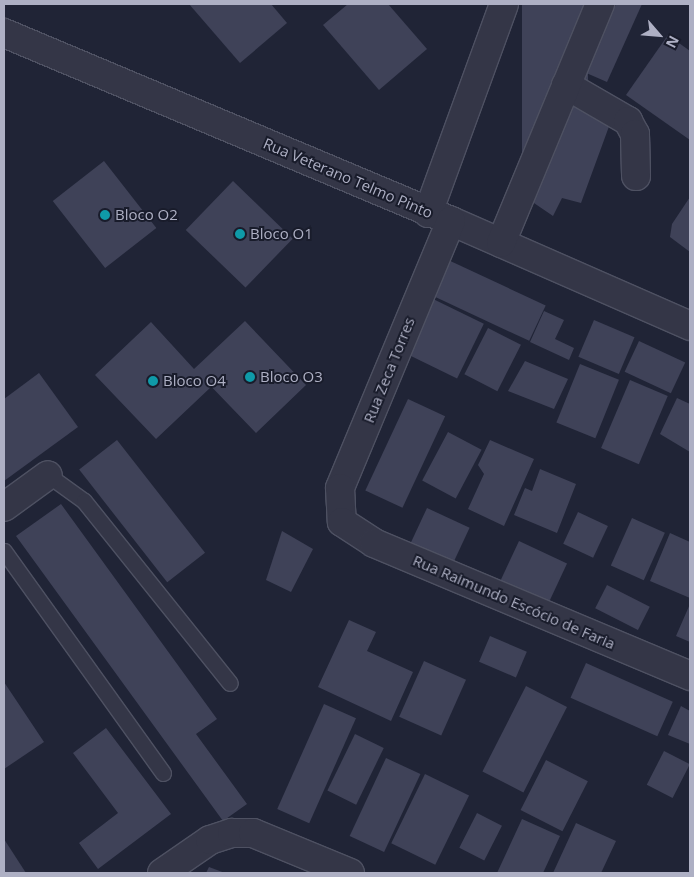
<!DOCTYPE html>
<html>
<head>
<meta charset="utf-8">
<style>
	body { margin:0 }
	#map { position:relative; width:694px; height:877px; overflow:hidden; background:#202436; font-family:"Open Sans",sans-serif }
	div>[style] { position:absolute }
	.building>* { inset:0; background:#3f4258; transform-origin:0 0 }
	.roads { filter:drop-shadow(1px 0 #4e5162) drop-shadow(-1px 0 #4e5162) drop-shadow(0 1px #4e5162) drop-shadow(0 -1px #4e5162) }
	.lane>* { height:15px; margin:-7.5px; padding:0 7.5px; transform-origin:7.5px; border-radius:7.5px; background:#343647 }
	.street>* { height:28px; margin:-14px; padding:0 14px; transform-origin:14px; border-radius:14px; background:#343647 }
	.dots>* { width:14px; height:14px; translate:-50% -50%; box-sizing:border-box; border:2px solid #191c2b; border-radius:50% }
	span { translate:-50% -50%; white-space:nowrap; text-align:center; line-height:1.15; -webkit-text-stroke:4px #191c2b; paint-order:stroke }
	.street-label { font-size:15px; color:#aeb0c4 }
	.poi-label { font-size:15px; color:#aeb0c4 }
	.left { translate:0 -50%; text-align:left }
	.frame { position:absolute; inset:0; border:5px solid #aeb0c4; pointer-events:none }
	.north { position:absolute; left:634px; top:10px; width:50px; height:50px; -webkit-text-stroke:4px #191c2b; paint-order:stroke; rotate:117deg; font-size:14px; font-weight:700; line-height:20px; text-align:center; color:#aeb0c4 }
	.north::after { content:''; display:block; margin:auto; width:18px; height:22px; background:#aeb0c4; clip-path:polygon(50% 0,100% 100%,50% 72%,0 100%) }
</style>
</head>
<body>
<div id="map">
	<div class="building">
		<div style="clip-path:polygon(189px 4px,271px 4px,287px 23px,240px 63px)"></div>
		<div style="clip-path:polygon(348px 4px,388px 4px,427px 49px,379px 90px,323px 25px)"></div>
		<div style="left:522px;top:4px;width:66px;height:176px"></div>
		<div style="clip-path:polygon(616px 4px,642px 4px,607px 82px,584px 72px)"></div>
		<div style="clip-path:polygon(668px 35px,690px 51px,690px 140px,626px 95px)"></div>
		<div style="clip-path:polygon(569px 99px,611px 121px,581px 203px,562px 198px,553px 216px,531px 201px)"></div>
		<div style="left:104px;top:161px;width:85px;height:65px;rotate:52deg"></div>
		<div style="left:233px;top:181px;width:83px;height:68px;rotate:44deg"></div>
		<div style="clip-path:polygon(690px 197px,690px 252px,670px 237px,672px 224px)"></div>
		<div style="left:446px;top:259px;width:110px;height:39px;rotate:25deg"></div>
		<div style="left:429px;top:297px;width:61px;height:61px;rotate:26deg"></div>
		<div style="clip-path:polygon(544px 311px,564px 320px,555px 339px,574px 348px,569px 360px,530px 342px)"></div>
		<div style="left:594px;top:320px;width:44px;height:40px;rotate:23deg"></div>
		<div style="clip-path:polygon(245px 321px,306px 385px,256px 433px,203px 378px,211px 387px,156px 439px,95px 375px,151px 322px,194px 369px)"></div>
		<div style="left:488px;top:328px;width:37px;height:52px;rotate:27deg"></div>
		<div style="left:639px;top:341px;width:51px;height:34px;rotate:25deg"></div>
		<div style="clip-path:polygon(525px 361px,568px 379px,554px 409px,508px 391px)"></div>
		<div style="left:580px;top:364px;width:42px;height:63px;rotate:22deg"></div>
		<div style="clip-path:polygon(39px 373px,78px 427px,4px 481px,4px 399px)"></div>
		<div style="left:630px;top:380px;width:41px;height:74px;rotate:23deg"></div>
		<div style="clip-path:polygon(677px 398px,690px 404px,690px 452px,660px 434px)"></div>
		<div style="left:408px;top:399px;width:41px;height:101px;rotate:25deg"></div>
		<div style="left:448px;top:432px;width:38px;height:55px;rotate:28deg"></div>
		<div style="left:117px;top:440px;width:143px;height:48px;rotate:52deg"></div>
		<div style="clip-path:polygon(490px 440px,534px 459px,504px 526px,468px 509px,484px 474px,478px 465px)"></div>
		<div style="clip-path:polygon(540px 469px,576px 484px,557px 533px,514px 515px,525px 488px,532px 491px)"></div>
		<div style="clip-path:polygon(61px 504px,217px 719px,196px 734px,247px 804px,223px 821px,16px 536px)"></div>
		<div style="left:427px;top:508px;width:47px;height:43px;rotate:25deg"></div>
		<div style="left:578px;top:512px;width:33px;height:35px;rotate:25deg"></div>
		<div style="left:632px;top:518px;width:36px;height:52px;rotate:24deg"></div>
		<div style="clip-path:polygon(282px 531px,313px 549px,291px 592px,266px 580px)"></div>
		<div style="clip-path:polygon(670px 533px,690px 542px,690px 598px,650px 581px)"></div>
		<div style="left:519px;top:541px;width:53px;height:47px;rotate:25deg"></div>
		<div style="left:607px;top:585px;width:48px;height:26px;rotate:27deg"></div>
		<div style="clip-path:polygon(690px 604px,690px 642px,676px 636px)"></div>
		<div style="clip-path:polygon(349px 620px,376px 632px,367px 651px,413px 672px,391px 721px,318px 687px)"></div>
		<div style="left:490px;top:636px;width:40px;height:28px;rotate:23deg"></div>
		<div style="left:424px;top:661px;width:46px;height:61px;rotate:24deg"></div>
		<div style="left:586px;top:663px;width:95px;height:38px;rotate:24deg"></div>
		<div style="clip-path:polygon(4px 682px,44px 742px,4px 769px)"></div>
		<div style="left:526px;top:686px;width:46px;height:96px;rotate:27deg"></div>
		<div style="left:324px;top:704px;width:35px;height:115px;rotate:24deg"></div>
		<div style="clip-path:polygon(681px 706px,690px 711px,690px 744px,668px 735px)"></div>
		<div style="clip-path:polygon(106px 728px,171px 814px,98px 869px,79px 843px,118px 813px,73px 753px)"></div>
		<div style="left:355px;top:734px;width:32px;height:63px;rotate:26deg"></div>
		<div style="left:664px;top:751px;width:29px;height:38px;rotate:27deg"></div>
		<div style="left:386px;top:758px;width:38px;height:86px;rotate:25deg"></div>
		<div style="left:546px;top:760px;width:47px;height:56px;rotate:27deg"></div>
		<div style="left:425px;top:774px;width:49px;height:77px;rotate:26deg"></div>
		<div style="left:477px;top:813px;width:28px;height:39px;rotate:27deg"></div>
		<div style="clip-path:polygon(522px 819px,560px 836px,543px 873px,497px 873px)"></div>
		<div style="clip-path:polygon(576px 823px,616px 841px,601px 873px,553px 873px)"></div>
		<div style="clip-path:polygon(4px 839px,26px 873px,4px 873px)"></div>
		<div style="clip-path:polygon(209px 867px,225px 873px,206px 873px)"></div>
	</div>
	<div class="roads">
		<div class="lane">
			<div style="left:48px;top:475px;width:44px;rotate:35.8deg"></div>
			<div style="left:84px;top:501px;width:233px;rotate:51.3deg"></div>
			<div style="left:4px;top:551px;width:273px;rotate:54.4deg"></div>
		</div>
		<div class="street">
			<div style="left:4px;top:33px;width:485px;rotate:22.8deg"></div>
			<div style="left:451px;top:221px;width:261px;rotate:23.7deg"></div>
			<div style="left:566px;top:85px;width:72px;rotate:30.1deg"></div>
			<div style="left:628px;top:121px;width:15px;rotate:62deg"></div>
			<div style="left:635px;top:134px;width:42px;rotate:88.6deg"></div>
			<div style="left:428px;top:213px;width:222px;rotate:-70deg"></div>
			<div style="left:451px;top:221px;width:289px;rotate:112.6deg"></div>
			<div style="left:340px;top:488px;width:34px;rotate:87deg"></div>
			<div style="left:342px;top:522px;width:38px;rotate:33deg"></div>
			<div style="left:374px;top:543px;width:343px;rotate:22.8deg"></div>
			<div style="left:501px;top:243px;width:259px;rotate:-67.5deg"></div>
			<div style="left:4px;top:507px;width:54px;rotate:-36deg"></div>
			<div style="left:162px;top:873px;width:58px;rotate:-34.5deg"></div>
			<div style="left:210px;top:840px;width:23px;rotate:-18deg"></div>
			<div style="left:232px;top:833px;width:21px"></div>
			<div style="left:253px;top:833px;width:105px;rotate:22.4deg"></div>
		</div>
	</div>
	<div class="dots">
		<div style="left:105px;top:215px;background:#0f9aa8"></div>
		<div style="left:240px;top:234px;background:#0f9aa8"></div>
		<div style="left:250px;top:377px;background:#0f9aa8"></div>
		<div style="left:153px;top:381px;background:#0f9aa8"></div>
	</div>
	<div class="street-label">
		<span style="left:348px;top:178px;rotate:23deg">Rua Veterano Telmo Pinto</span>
		<span style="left:389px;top:370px;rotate:-68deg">Rua Zeca Torres</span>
		<span style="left:514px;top:602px;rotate:23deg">Rua Raimundo Escócio de Faria</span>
	</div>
	<div class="poi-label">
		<span class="left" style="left:115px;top:215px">Bloco O2</span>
		<span class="left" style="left:250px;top:234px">Bloco O1</span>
		<span class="left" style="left:260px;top:377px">Bloco O3</span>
		<span class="left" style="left:163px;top:381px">Bloco O4</span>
	</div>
	<div class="frame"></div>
	<div class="north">N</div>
</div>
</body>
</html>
